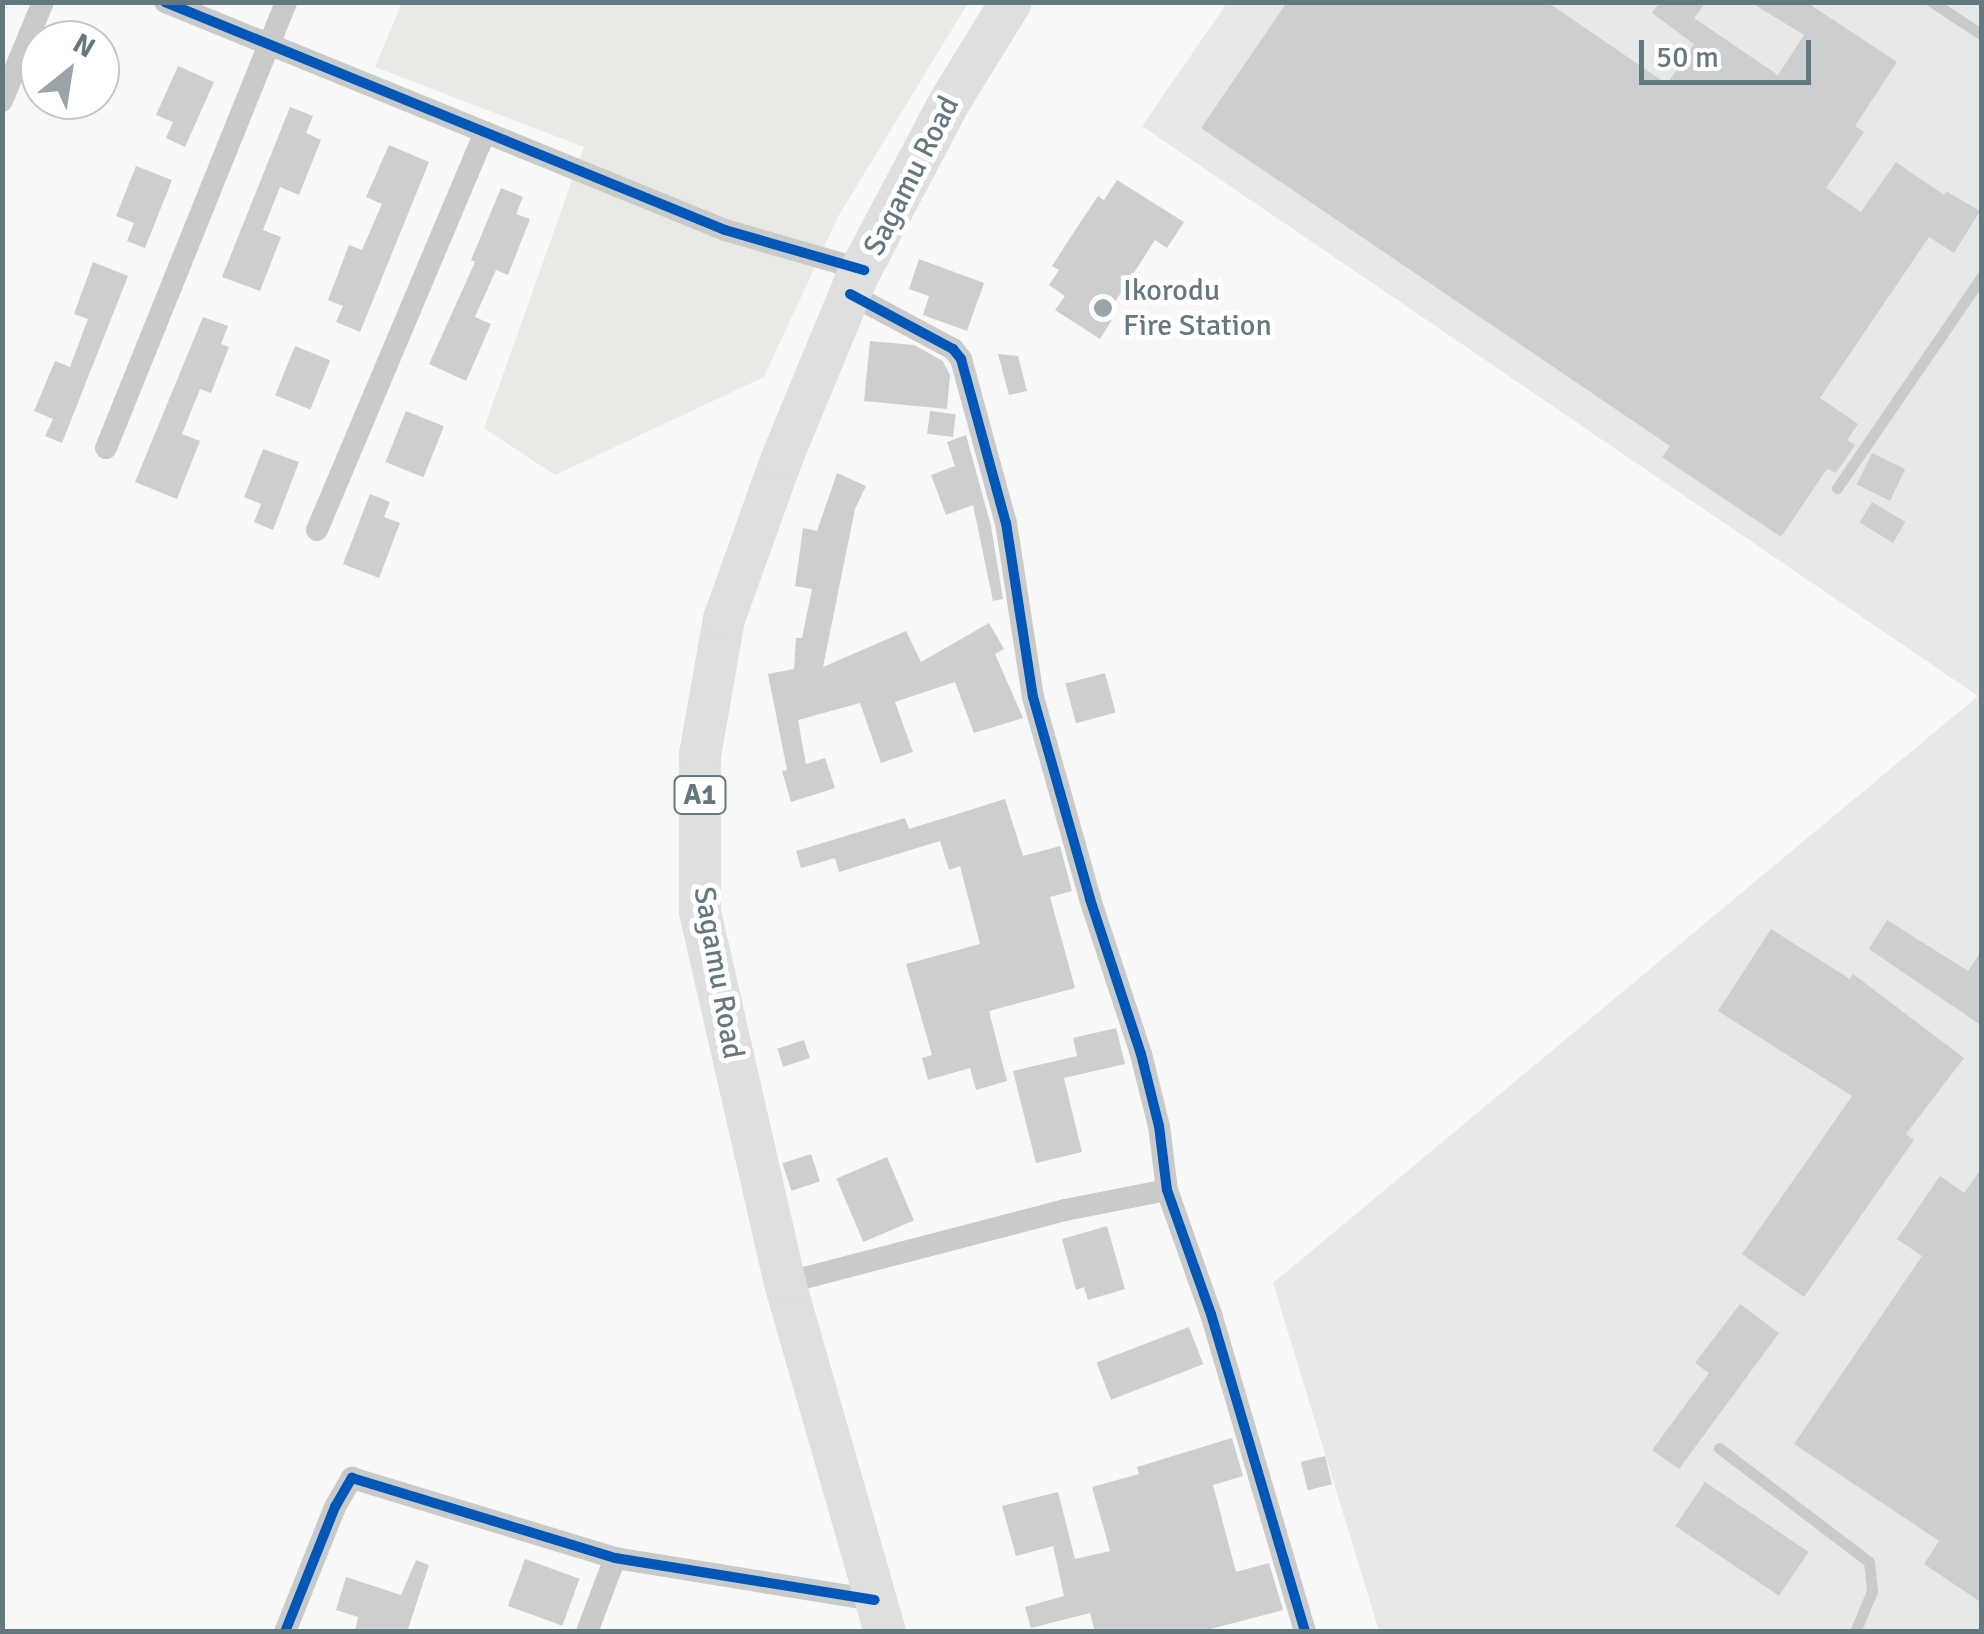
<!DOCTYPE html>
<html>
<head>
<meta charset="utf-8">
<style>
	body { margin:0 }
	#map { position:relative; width:1984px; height:1634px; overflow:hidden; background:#f8f8f8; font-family:Signika,sans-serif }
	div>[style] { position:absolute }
	.built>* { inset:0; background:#e7e9e8 }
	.green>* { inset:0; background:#e8eae6 }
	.building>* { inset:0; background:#cdcecf; transform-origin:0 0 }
	.lane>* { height:11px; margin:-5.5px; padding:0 5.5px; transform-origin:5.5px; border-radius:5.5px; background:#c9cbcb }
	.street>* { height:22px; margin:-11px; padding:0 11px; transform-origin:11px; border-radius:11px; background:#c9cbcb }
	.highway>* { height:42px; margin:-21px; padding:0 21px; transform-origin:21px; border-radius:21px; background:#dedfdf }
	.cycleway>* { height:10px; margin:-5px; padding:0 5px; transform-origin:5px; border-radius:5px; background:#0057b8 }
	.dots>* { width:28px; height:28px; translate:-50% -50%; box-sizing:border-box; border:5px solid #fff; border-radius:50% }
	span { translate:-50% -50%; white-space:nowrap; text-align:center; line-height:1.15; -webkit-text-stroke:10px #fff; paint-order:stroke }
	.shield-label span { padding:2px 8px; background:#fff; border:2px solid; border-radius:8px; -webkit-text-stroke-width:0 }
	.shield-label { font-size:28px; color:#66787f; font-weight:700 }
	.street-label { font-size:30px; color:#66787f }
	.poi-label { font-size:30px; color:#66787f }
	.left { translate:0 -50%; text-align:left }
	.frame { position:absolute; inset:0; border:5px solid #66787f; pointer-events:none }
	.north { position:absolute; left:20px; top:20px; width:100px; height:100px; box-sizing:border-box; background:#fff; border:2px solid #c2c9cc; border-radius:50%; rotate:30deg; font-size:28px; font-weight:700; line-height:40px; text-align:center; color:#66787f }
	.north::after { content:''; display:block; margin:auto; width:35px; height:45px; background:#99a5a9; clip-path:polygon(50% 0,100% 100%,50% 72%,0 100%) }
	.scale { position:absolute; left:1639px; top:40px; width:172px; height:45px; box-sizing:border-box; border:5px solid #66787f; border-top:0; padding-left:12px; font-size:30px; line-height:35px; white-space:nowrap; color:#66787f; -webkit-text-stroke:8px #fff; paint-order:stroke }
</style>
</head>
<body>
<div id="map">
	<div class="built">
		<div style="clip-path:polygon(1227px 3px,1981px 3px,1981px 1631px,1379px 1631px,1273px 1283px,1978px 696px,1142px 126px)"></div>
	</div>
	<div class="green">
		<div style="clip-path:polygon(402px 3px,968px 3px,839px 215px,764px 377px,555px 475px,484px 428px,584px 147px,375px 67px)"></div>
	</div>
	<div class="building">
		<div style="clip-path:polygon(1287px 2px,1547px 2px,1667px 84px,1694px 44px,1652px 13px,1660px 2px,1706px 2px,1694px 18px,1778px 75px,1804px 35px,1750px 2px,1806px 2px,1897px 62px,1855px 126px,1864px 132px,1826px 188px,1861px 212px,1896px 162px,1944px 195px,1946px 191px,1980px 211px,1954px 253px,1929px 237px,1820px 398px,1858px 424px,1847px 440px,1855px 445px,1836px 473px,1827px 469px,1781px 537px,1662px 457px,1670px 446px,1201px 128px)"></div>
		<div style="clip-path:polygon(178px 66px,214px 82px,185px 147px,166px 138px,173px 122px,156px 115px)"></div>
		<div style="clip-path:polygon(290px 107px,313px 116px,306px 133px,321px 140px,299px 195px,280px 187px,263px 230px,281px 237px,260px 291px,222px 277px)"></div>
		<div style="clip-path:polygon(389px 145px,429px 162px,360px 332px,336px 322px,343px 306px,328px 300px,349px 245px,362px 250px,382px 204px,366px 197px)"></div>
		<div style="clip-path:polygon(136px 166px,172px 180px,145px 248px,127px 241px,134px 223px,116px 216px)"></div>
		<div style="clip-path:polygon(1117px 180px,1184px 222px,1167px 248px,1155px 240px,1106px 316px,1112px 320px,1100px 339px,1055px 310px,1065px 296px,1049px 285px,1059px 270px,1052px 266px,1074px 232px,1098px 196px,1104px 200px)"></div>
		<div style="clip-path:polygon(501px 188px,523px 197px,516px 214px,530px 219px,508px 275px,496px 270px,475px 317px,491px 324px,466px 381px,429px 364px,475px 262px,471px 260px)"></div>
		<div style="clip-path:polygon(919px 259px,984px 283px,967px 331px,923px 315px,929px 296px,909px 289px)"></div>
		<div style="clip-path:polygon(93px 262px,128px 276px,62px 443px,45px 436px,53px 419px,34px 411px,55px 361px,70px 367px,88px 319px,74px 314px)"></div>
		<div style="clip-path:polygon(203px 317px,228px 326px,221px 344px,229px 347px,211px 393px,200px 389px,182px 434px,200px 441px,177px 499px,135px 482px)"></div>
		<div style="clip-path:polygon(870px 341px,914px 345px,943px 361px,950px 375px,947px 409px,864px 401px)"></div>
		<div style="left:295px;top:346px;width:38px;height:53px;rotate:22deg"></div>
		<div style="clip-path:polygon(998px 354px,1018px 356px,1027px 391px,1009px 395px)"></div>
		<div style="left:406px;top:411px;width:41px;height:55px;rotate:22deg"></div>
		<div style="left:930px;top:411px;width:26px;height:23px;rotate:7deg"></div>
		<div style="clip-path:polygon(966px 435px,991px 526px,1003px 599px,993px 601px,973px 505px,946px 515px,931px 475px,955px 466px,947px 442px)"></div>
		<div style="clip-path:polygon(263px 449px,299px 462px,273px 530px,254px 522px,261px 504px,244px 497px)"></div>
		<div style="left:1872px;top:453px;width:37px;height:35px;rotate:26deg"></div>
		<div style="clip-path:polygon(837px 473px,866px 486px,855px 509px,823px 667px,906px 631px,921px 662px,989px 623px,1004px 649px,995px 654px,1023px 718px,974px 733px,955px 682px,895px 702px,913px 752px,881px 763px,860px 703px,798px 720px,806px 764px,825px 758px,835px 788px,791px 802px,782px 771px,787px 770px,768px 674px,794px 669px,796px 638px,802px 638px,812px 589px,795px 586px,803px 528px,817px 531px)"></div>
		<div style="clip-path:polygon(370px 494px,390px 502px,384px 517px,400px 523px,379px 578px,343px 564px)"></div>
		<div style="left:1872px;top:502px;width:39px;height:24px;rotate:31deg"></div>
		<div style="left:1105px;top:673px;width:41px;height:41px;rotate:75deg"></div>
		<div style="clip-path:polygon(1005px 799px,1023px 856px,1060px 846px,1072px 891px,1050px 897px,1075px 988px,989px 1011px,1007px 1081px,976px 1090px,970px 1068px,928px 1080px,922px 1058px,932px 1055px,906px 964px,980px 944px,960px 866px,949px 870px,940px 841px,839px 872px,835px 858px,801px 868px,796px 851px,905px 818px,909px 829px)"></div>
		<div style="clip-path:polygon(1887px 920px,1968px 971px,1982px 950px,1982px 1026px,1869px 949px)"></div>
		<div style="clip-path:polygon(1771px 929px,1850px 979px,1853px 974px,1964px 1058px,1906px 1134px,1914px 1140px,1804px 1297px,1742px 1254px,1852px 1096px,1718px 1011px)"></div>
		<div style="clip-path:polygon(1116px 1028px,1125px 1064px,1064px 1078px,1082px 1152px,1036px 1163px,1013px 1071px,1077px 1056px,1073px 1038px)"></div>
		<div style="left:804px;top:1040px;width:19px;height:28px;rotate:72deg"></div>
		<div style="left:811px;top:1154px;width:29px;height:30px;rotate:72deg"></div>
		<div style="left:887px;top:1157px;width:69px;height:55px;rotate:67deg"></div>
		<div style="clip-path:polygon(1982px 1168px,1982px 1603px,1924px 1564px,1939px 1541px,1794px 1444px,1922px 1256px,1897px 1239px,1940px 1176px,1964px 1193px)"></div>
		<div style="clip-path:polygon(1107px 1226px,1125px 1289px,1088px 1300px,1084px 1287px,1076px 1290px,1062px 1239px)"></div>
		<div style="clip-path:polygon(1740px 1304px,1779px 1333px,1679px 1469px,1652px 1450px,1709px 1373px,1695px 1363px)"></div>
		<div style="left:1189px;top:1327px;width:40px;height:99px;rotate:69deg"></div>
		<div style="clip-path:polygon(1232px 1438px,1243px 1476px,1213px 1485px,1236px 1572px,1269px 1563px,1283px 1610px,1199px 1632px,1095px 1632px,1090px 1613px,1031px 1628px,1025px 1607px,1064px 1596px,1053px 1546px,1016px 1556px,1002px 1506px,1058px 1492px,1075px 1559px,1110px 1551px,1092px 1487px,1139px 1474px,1137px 1467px)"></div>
		<div style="left:1325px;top:1456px;width:29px;height:25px;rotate:76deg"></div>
		<div style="left:1705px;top:1482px;width:125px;height:53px;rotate:34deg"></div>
		<div style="left:525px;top:1559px;width:58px;height:50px;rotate:20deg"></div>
		<div style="clip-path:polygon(416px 1560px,429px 1565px,407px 1632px,355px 1632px,358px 1617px,336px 1610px,346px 1577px,401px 1595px)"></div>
	</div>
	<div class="lane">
		<div style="left:1932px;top:2px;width:60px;rotate:33.4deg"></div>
		<div style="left:1837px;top:488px;width:257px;rotate:-55.6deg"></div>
		<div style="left:1719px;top:1448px;width:188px;rotate:37.2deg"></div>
		<div style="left:1869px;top:1562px;width:29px;rotate:84deg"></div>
		<div style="left:1872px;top:1591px;width:44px;rotate:112.5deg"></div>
	</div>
	<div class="street">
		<div style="left:165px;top:2px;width:605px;rotate:22.15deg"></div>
		<div style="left:725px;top:230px;width:145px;rotate:16.1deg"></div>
		<div style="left:2px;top:101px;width:107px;rotate:-67.5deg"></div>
		<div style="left:850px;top:294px;width:117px;rotate:28.1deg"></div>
		<div style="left:953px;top:349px;width:13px;rotate:51deg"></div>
		<div style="left:961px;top:359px;width:170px;rotate:74.7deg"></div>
		<div style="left:1006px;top:523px;width:176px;rotate:81.2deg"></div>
		<div style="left:1033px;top:697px;width:210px;rotate:74.2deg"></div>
		<div style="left:1090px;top:899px;width:163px;rotate:71.8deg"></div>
		<div style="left:1141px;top:1054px;width:74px;rotate:76deg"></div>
		<div style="left:1159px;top:1126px;width:64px;rotate:82.9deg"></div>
		<div style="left:1167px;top:1190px;width:132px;rotate:70.5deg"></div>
		<div style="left:1211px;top:1314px;width:332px;rotate:73.5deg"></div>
		<div style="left:106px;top:448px;width:481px;rotate:-68deg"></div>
		<div style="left:317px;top:530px;width:431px;rotate:-67.1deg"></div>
		<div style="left:785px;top:1283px;width:289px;rotate:-14.6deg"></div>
		<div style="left:1065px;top:1210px;width:104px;rotate:-11.1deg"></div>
		<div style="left:285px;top:1632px;width:135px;rotate:-68.2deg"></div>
		<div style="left:335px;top:1507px;width:34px;rotate:-60deg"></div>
		<div style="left:352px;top:1478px;width:275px;rotate:16.9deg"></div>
		<div style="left:615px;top:1558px;width:263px;rotate:9.2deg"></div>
		<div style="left:587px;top:1632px;width:79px;rotate:-69.3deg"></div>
	</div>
	<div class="highway">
		<div style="left:885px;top:1632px;width:363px;rotate:-106deg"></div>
		<div style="left:785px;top:1283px;width:382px;rotate:-102.9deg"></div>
		<div style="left:700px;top:911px;width:156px;rotate:-90deg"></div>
		<div style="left:700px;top:755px;width:138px;rotate:-80deg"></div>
		<div style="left:724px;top:619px;width:171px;rotate:-70.2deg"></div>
		<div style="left:782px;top:458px;width:194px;rotate:-67.5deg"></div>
		<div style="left:856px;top:279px;width:201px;rotate:-62.2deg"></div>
		<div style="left:950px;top:101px;width:116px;rotate:-58.4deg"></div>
	</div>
	<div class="cycleway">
		<div style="left:165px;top:2px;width:605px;rotate:22.15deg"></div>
		<div style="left:725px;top:230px;width:145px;rotate:16.1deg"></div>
		<div style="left:850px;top:294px;width:117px;rotate:28.1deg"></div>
		<div style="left:953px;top:349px;width:13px;rotate:51deg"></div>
		<div style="left:961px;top:359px;width:170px;rotate:74.7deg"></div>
		<div style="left:1006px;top:523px;width:176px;rotate:81.2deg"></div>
		<div style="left:1033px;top:697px;width:210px;rotate:74.2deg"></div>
		<div style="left:1090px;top:899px;width:163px;rotate:71.8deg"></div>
		<div style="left:1141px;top:1054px;width:74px;rotate:76deg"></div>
		<div style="left:1159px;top:1126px;width:64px;rotate:82.9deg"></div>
		<div style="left:1167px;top:1190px;width:132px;rotate:70.5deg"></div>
		<div style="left:1211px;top:1314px;width:332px;rotate:73.5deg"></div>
		<div style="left:285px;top:1632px;width:135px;rotate:-68.2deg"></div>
		<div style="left:335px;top:1507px;width:34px;rotate:-60deg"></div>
		<div style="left:352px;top:1478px;width:275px;rotate:16.9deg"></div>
		<div style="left:615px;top:1558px;width:263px;rotate:9.2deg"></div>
	</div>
	<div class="dots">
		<div style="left:1103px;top:308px;background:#99a5a9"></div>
	</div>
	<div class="shield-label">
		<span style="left:700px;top:795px">A1</span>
	</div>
	<div class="street-label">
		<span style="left:912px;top:176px;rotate:-63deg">Sagamu Road</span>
		<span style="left:718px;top:973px;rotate:80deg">Sagamu Road</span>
	</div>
	<div class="poi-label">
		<span class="left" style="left:1123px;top:308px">Ikorodu<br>Fire Station</span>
	</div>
	<div class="frame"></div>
	<div class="north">N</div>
	<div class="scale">50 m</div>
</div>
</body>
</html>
